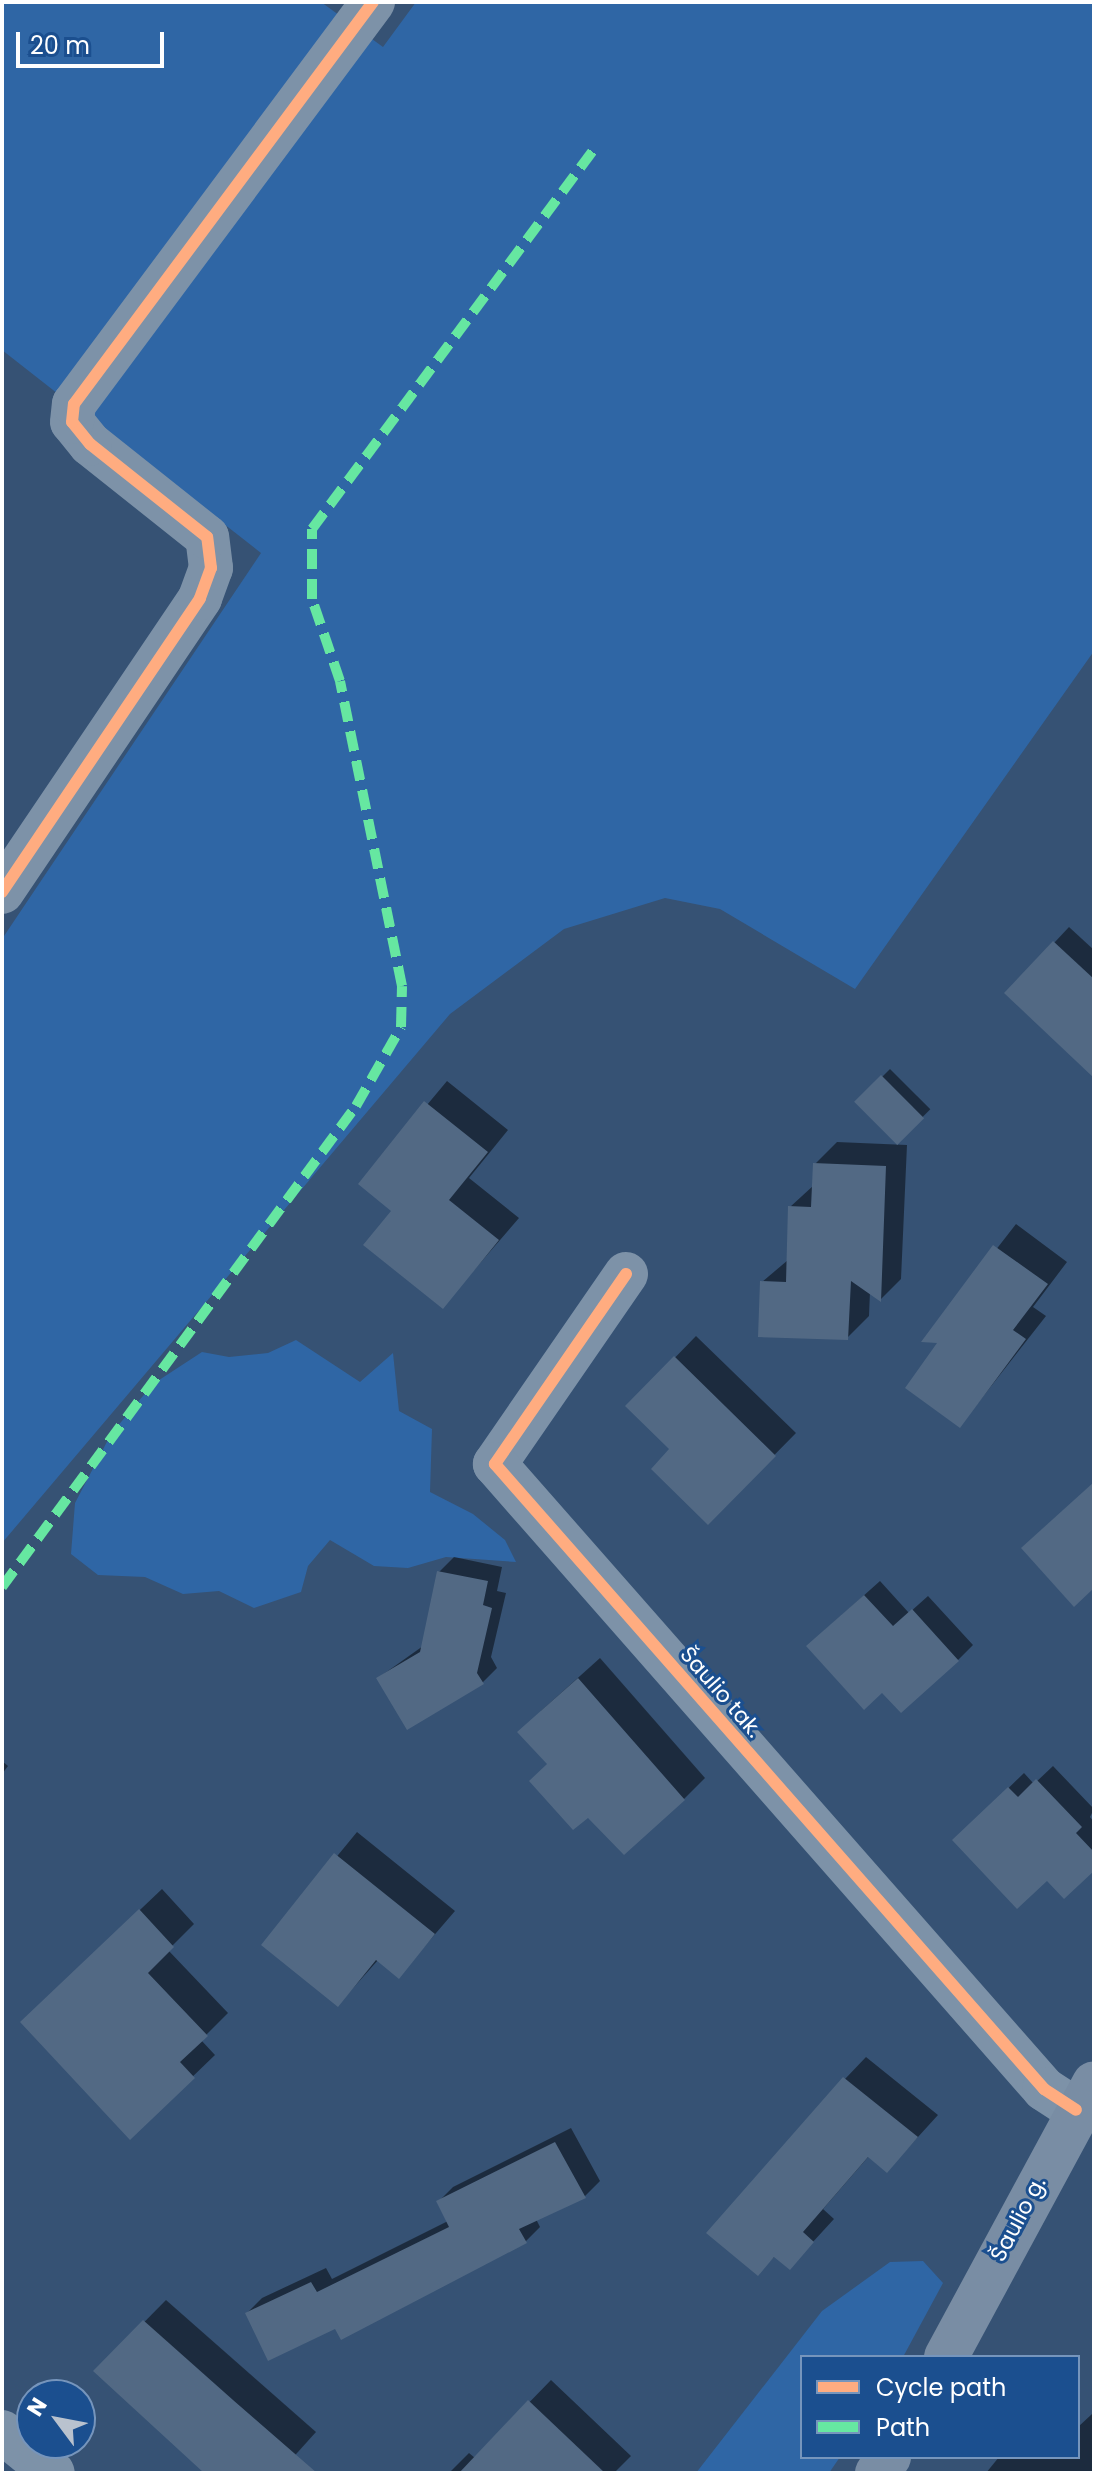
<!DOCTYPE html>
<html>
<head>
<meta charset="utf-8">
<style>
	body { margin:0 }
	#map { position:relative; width:1096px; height:2475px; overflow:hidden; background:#365274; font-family:Poppins,sans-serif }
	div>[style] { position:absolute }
	.green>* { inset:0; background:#2f66a5 }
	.shadow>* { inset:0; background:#0007; transform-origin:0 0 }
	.building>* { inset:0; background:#526984; transform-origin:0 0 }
	.street>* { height:44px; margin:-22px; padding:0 22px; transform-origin:22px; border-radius:22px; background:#7d92a8 }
	.secondary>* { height:44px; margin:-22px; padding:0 22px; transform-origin:22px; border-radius:22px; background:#798da4 }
	.quiet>* { height:10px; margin-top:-5px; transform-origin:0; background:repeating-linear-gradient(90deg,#66e7a1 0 20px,transparent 0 30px) }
	.cycleway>* { height:12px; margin:-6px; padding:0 6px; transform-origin:6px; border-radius:6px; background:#ffac80 }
	span { translate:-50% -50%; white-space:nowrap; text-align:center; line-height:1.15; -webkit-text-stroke:6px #1b4f8f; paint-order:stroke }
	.street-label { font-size:22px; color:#fff }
	.frame { position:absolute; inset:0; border:4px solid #fff; pointer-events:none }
	.legend { position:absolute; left:800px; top:2355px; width:280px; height:104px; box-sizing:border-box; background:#1b4f8f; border:2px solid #7695bc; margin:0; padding:10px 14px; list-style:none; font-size:24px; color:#fff }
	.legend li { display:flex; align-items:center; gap:16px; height:40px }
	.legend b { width:40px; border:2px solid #7695bc }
	.north { position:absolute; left:16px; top:2379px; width:80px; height:80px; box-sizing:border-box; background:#1b4f8f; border:2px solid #7695bc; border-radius:50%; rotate:302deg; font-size:22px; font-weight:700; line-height:32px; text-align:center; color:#fff }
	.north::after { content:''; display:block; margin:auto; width:28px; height:36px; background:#b9c2ce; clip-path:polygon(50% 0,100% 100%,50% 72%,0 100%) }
	.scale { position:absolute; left:16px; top:32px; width:148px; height:36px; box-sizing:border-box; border:4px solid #fff; border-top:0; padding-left:10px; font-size:24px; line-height:28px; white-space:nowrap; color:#fff; -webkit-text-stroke:6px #1b4f8f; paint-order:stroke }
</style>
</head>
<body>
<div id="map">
	<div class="green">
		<div style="clip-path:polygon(2px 2px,321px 2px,383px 47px,416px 2px,1094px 2px,1094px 651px,855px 989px,720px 909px,665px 898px,564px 929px,450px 1014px,2px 1543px,2px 939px,261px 553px,2px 350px)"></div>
		<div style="clip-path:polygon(296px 1340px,360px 1382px,393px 1353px,399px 1411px,432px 1429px,430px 1492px,473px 1514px,505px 1540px,516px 1562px,446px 1557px,408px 1568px,374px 1566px,330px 1540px,308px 1566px,301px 1592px,254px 1608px,219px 1591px,183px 1594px,145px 1577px,98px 1575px,71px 1554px,75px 1503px,111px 1434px,153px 1384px,202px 1352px,229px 1357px,268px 1353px)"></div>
		<div style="clip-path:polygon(923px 2261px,943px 2283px,903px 2357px,802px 2357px,802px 2457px,840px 2457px,829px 2473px,696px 2473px,822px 2311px,890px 2262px)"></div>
	</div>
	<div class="shadow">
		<div style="clip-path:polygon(1069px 927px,1094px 950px,1094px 1075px,1007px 993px)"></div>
		<div style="left:890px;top:1069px;width:57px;height:47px;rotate:45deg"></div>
		<div style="clip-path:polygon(447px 1081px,508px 1130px,469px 1178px,519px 1218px,443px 1306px,394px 1211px,361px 1184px)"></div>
		<div style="clip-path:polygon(837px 1142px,907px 1145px,901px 1279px,880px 1300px,870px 1292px,869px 1316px,847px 1338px,762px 1282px,788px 1260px,790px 1207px,814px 1185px,815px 1164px)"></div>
		<div style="clip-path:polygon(1016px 1224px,1067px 1262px,1033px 1307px,1046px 1316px,960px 1426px,941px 1341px,925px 1341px)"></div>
		<div style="clip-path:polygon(696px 1336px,796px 1433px,708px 1522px,672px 1449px,628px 1406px)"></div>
		<div style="clip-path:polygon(454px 1557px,502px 1567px,497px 1591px,506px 1593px,491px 1657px,497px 1668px,482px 1683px,378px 1678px,423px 1646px,439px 1572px)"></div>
		<div style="clip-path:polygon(880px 1581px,909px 1613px,928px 1596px,973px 1645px,958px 1660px,824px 1631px)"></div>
		<div style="clip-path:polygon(600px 1658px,705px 1778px,684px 1799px,549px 1764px,541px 1711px)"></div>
		<div style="clip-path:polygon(2px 1761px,8px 1766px,2px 1774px)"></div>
		<div style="clip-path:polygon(1053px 1766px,1094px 1809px,1090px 1817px,1094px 1822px,1094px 1869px,1047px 1879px,955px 1840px,1024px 1773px,1034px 1784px)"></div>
		<div style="clip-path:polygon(357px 1832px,455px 1911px,399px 1976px,379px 1959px,338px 2005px,264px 1945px)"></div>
		<div style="clip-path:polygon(162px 1889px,194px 1924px,168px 1950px,228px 2013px,201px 2040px,215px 2055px,130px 2137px,84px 1963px)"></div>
		<div style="clip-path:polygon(866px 2057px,938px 2115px,887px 2171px,869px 2156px,823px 2209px,834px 2219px,789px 2268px,775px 2256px,758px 2273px,845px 2079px)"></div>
		<div style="clip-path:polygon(571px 2128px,600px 2181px,585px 2196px,536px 2219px,540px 2227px,525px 2242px,336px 2326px,247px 2313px,262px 2298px,326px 2268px,332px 2279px,448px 2221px,438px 2202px,453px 2187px)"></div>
		<div style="clip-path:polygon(166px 2300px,316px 2432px,279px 2473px,207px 2473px,96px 2371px)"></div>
		<div style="clip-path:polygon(551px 2380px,631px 2456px,614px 2473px,449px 2473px,469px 2453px,475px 2458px)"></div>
		<div style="clip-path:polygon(1092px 2414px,1094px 2473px,986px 2473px,999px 2457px,1078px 2457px,1078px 2427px)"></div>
	</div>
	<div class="building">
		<div style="clip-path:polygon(1053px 941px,1094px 979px,1094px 1078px,1004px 993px)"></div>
		<div style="left:881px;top:1075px;width:61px;height:38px;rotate:45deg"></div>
		<div style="clip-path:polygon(424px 1101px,488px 1152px,449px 1200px,499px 1240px,443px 1309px,363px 1245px,391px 1211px,358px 1184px)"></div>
		<div style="clip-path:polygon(813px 1163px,886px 1166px,881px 1302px,851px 1281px,848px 1340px,758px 1337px,760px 1281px,786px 1282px,788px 1206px,811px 1207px)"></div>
		<div style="clip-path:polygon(993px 1245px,1048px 1284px,1013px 1330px,1026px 1339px,960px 1428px,905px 1388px,937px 1343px,921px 1342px)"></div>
		<div style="clip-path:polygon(674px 1356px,776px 1456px,708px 1525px,651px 1469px,669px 1449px,625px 1406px)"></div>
		<div style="clip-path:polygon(1094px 1482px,1094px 1588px,1074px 1607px,1021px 1548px)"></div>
		<div style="clip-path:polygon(437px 1571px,488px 1581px,483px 1605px,492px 1608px,477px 1673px,484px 1684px,407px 1730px,376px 1678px,420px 1652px)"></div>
		<div style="clip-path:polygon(864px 1595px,893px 1626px,912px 1609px,959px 1661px,901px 1713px,882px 1693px,864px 1710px,806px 1646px)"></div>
		<div style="clip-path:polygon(578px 1678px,685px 1800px,624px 1855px,588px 1818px,573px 1830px,529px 1781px,547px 1764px,517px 1732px)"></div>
		<div style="clip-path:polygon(1036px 1779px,1082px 1827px,1076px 1833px,1094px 1852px,1094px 1871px,1064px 1899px,1047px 1881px,1017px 1909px,952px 1840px,1008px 1787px,1018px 1797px)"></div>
		<div style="clip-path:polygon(334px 1853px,435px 1934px,399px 1979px,376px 1960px,338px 2007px,261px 1945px)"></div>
		<div style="clip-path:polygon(139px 1909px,174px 1947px,148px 1973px,208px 2036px,180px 2062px,195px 2078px,130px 2140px,20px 2022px)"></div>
		<div style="clip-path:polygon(843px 2077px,918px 2137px,887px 2173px,868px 2157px,803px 2232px,814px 2242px,790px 2270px,774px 2257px,758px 2276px,706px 2233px)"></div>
		<div style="clip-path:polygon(555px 2142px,586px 2198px,519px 2229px,527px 2243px,341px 2340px,335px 2329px,268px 2361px,245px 2313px,311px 2282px,317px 2292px,449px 2227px,436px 2201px)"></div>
		<div style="clip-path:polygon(143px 2320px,233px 2400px,317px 2473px,204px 2473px,93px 2371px)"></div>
		<div style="clip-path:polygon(528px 2400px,605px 2473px,459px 2473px)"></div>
	</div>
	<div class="street">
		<div style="left:2px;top:892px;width:354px;rotate:-56deg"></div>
		<div style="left:200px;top:598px;width:32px;rotate:-70deg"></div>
		<div style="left:211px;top:568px;width:31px;rotate:-97deg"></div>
		<div style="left:207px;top:537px;width:149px;rotate:-141.5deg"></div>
		<div style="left:90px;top:444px;width:28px;rotate:-129deg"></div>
		<div style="left:72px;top:422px;width:18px;rotate:-84deg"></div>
		<div style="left:74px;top:404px;width:501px;rotate:-53.36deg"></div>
		<div style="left:626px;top:1274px;width:231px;rotate:124.6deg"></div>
		<div style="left:495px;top:1464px;width:832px;rotate:48.7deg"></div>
		<div style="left:1044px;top:2089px;width:38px;rotate:33deg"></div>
		<div style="left:2px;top:2432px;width:65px;rotate:38.8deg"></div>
	</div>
	<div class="secondary">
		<div style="left:946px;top:2357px;width:311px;rotate:-61.6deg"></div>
		<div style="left:877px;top:2473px;width:20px;rotate:-53deg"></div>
	</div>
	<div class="quiet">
		<div style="left:2px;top:1587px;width:597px;rotate:-53.65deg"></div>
		<div style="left:356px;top:1106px;width:91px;rotate:-60.3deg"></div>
		<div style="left:401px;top:1027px;width:41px;rotate:-88.6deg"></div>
		<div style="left:402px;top:986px;width:311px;rotate:-101.5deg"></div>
		<div style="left:340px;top:681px;width:87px;rotate:-108.9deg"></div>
		<div style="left:312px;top:599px;width:70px;rotate:-90deg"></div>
		<div style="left:312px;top:529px;width:472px;rotate:-53.4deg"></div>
	</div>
	<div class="cycleway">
		<div style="left:2px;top:892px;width:354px;rotate:-56deg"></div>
		<div style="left:200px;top:598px;width:32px;rotate:-70deg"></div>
		<div style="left:211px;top:568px;width:31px;rotate:-97deg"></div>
		<div style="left:207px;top:537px;width:149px;rotate:-141.5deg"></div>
		<div style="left:90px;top:444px;width:28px;rotate:-129deg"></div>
		<div style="left:72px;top:422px;width:18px;rotate:-84deg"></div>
		<div style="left:74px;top:404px;width:501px;rotate:-53.36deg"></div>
		<div style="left:626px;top:1274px;width:231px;rotate:124.6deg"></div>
		<div style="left:495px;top:1464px;width:832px;rotate:48.7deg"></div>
		<div style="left:1044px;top:2089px;width:38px;rotate:33deg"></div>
	</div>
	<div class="street-label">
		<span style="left:721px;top:1692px;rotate:49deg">Šaulio tak.</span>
		<span style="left:1018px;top:2219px;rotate:-62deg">Šaulio g.</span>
	</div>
	<div class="frame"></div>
	<ul class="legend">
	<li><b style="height:10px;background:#ffac80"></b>Cycle path</li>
	<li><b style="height:10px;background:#66e7a1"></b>Path</li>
	</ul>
	<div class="north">N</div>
	<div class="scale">20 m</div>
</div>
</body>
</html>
